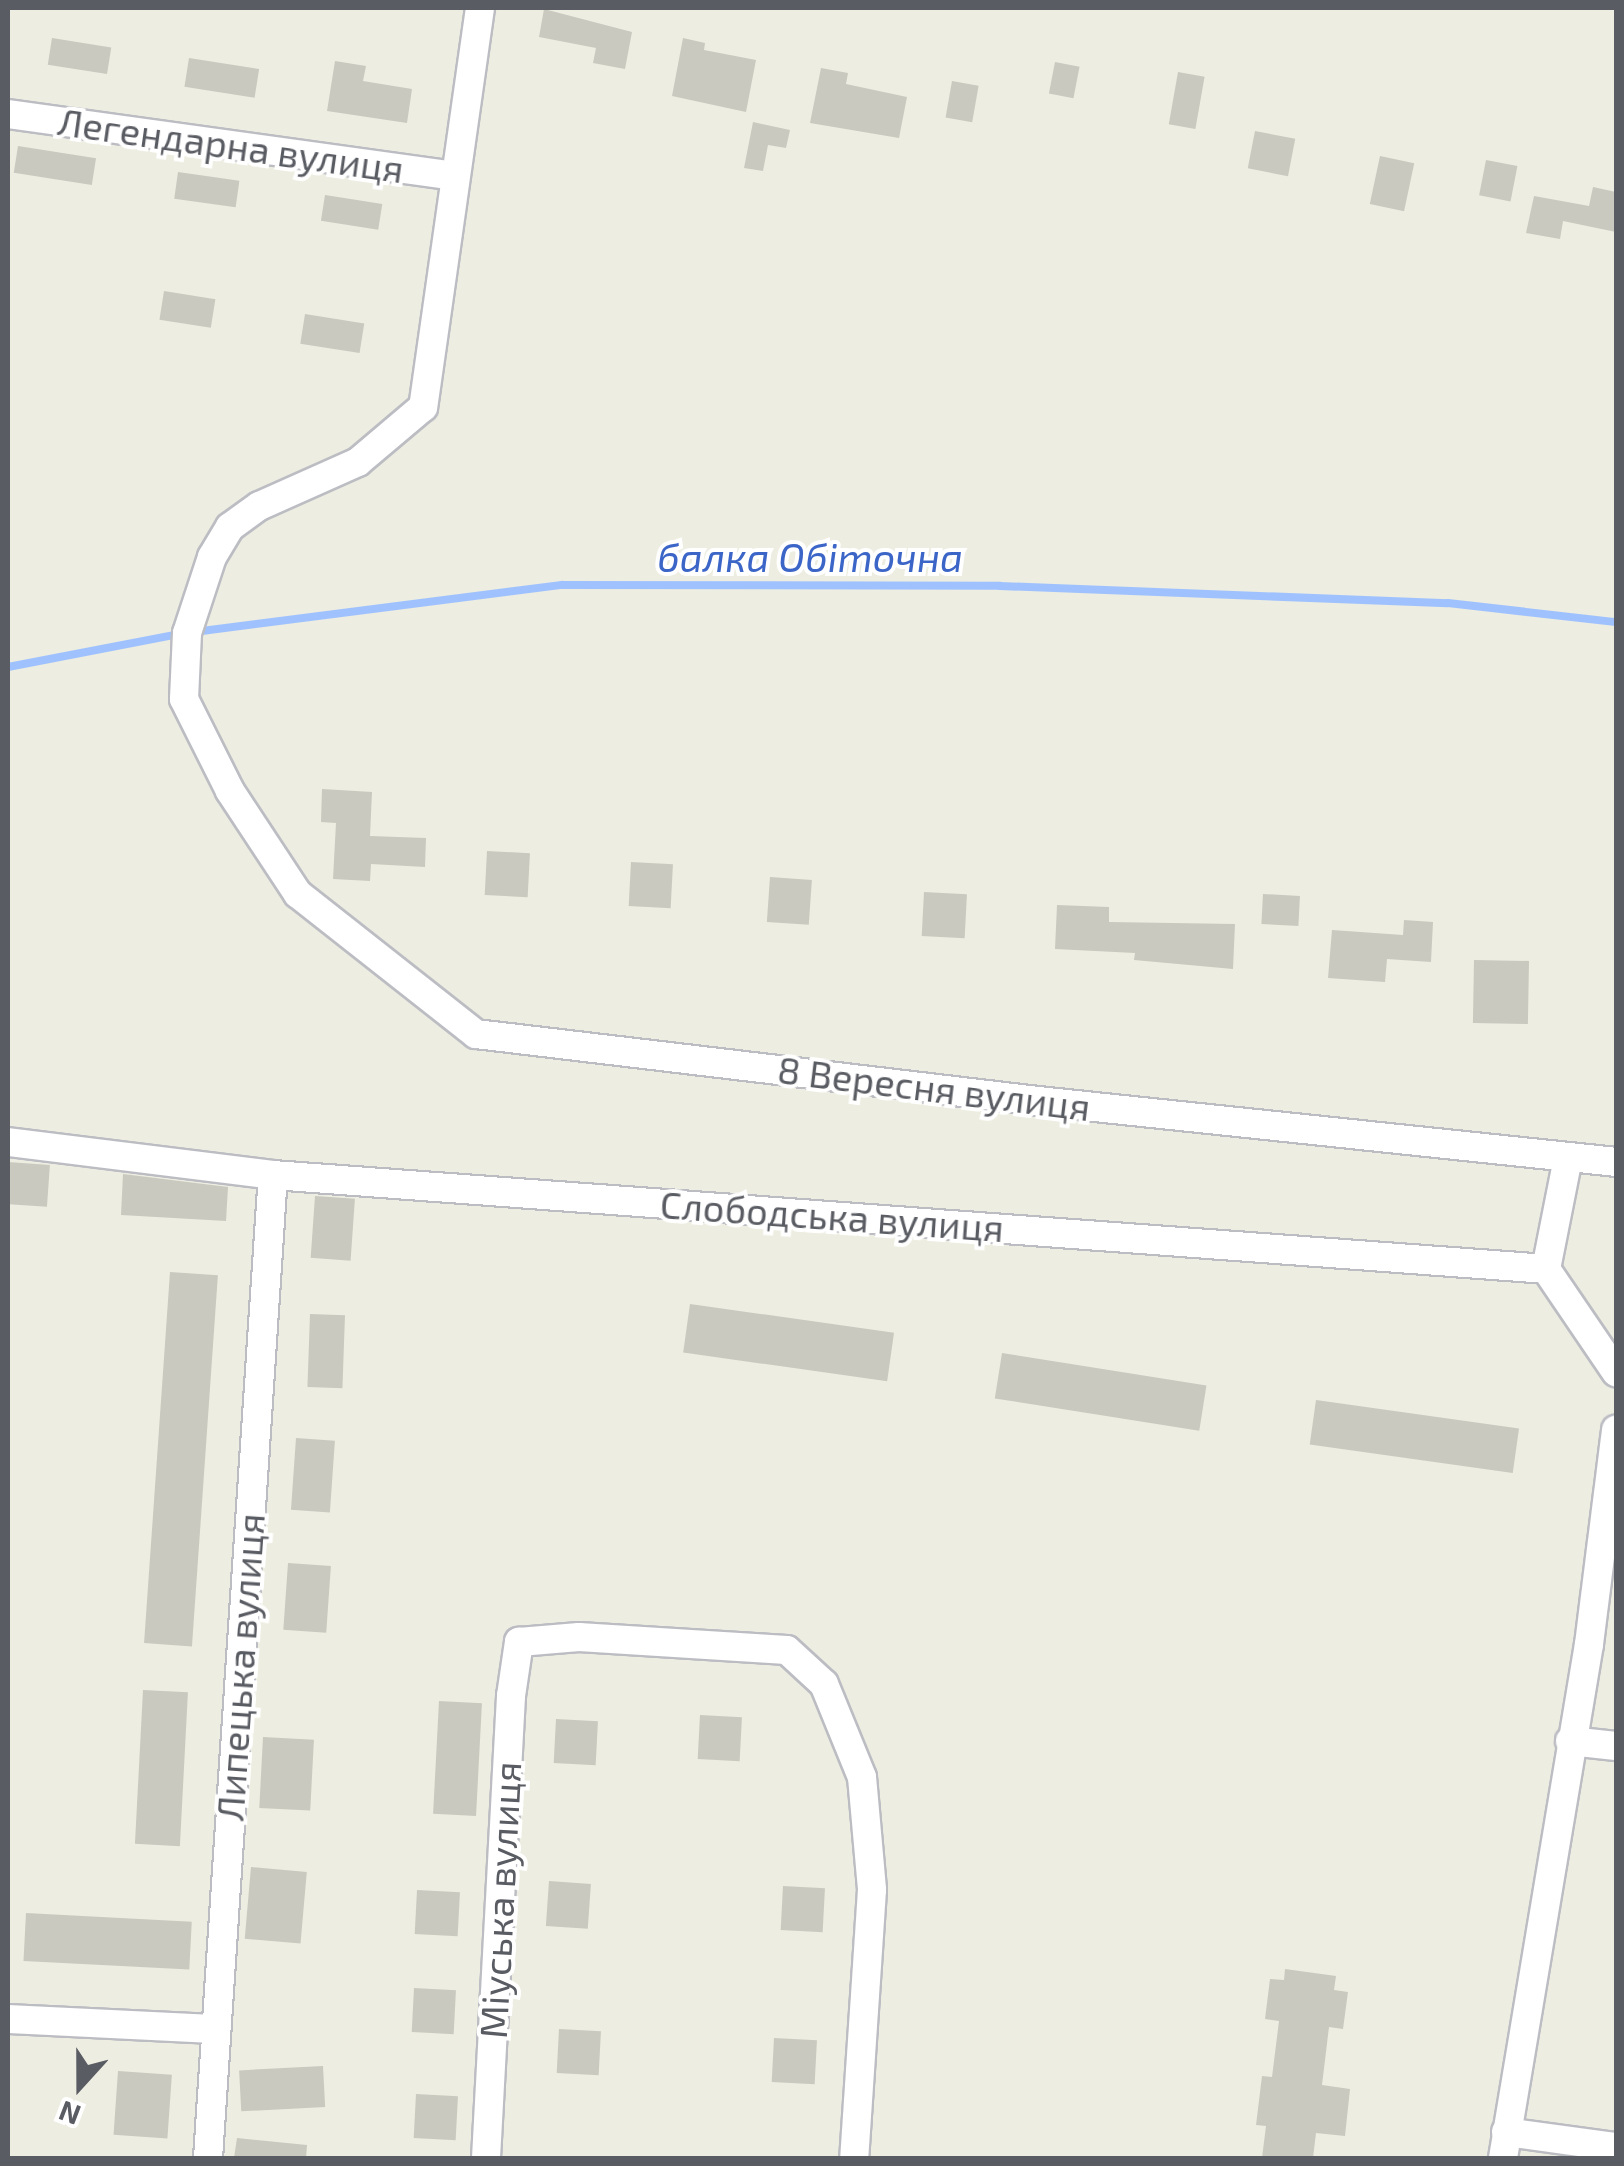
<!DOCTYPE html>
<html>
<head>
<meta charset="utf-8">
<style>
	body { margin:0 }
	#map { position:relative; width:1624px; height:2166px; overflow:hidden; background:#edede1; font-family:"Exo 2",sans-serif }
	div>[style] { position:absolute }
	.stream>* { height:8px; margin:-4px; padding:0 4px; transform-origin:4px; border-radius:4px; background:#9fc2ff }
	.building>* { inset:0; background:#cac9c0; transform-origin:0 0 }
	.roads { filter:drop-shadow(2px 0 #bcbdc3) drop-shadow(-2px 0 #bcbdc3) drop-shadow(0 2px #bcbdc3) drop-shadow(0 -2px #bcbdc3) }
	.street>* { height:28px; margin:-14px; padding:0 14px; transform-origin:14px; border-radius:14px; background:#fff }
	span { translate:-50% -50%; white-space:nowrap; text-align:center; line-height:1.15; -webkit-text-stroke:8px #fff; paint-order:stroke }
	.street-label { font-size:38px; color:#5a5c63 }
	.water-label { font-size:40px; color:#3c65c8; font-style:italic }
	.frame { position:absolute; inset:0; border:10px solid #5a5c63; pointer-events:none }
	.north { position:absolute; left:30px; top:2036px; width:100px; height:100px; -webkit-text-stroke:8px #fff; paint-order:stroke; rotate:201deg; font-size:28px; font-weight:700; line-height:40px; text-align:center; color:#5a5c63 }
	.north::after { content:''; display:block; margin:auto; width:35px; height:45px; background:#5a5c63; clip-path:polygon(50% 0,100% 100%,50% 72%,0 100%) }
</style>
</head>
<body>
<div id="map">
	<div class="stream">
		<div style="left:194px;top:632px;width:371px;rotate:-7.3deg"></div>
		<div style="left:562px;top:585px;width:438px;rotate:0.1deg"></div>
		<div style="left:1000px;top:586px;width:448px;rotate:2.2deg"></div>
		<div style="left:1448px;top:603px;width:169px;rotate:6.5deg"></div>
		<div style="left:8px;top:667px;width:175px;rotate:-10.9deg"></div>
	</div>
	<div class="building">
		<div style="clip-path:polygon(544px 9px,632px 32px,625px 69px,593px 63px,596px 48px,539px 37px)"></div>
		<div style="left:52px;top:38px;width:60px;height:27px;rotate:9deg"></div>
		<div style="clip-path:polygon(683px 38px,705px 43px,704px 50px,756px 60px,746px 112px,672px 96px)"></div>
		<div style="left:189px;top:58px;width:71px;height:29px;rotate:9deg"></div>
		<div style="clip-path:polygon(335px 61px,366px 66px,363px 81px,412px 89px,407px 123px,327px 111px)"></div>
		<div style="left:1055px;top:62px;width:25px;height:32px;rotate:11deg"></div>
		<div style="clip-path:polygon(821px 68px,848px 73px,846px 84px,907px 97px,899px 138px,810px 123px)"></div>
		<div style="left:1178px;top:72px;width:27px;height:53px;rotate:10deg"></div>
		<div style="left:952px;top:81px;width:27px;height:37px;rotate:10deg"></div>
		<div style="clip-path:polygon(753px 122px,790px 130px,786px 148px,768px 145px,763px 171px,744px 168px)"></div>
		<div style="left:1255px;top:131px;width:41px;height:38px;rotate:11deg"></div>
		<div style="left:18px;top:146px;width:79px;height:27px;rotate:9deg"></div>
		<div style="left:1380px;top:156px;width:35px;height:49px;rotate:12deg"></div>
		<div style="left:1486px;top:160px;width:32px;height:36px;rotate:11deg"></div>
		<div style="left:178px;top:172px;width:62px;height:27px;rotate:8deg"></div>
		<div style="clip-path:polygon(1593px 187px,1616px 192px,1616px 232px,1563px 221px,1560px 239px,1526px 233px,1534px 196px,1589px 206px)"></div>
		<div style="left:325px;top:195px;width:58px;height:26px;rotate:9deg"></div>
		<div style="left:164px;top:291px;width:52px;height:29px;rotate:9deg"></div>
		<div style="left:305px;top:314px;width:60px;height:30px;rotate:9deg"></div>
		<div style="clip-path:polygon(322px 789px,372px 792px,370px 836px,426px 838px,425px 867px,371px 864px,370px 881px,333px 879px,336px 823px,321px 822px)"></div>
		<div style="left:487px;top:851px;width:43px;height:44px;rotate:3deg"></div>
		<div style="left:631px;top:862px;width:42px;height:44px;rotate:3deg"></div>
		<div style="left:770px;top:877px;width:42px;height:45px;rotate:4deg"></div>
		<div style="left:924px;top:892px;width:43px;height:44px;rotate:3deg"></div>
		<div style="left:1263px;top:894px;width:37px;height:30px;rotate:3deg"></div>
		<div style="clip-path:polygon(1057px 905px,1109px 907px,1109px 922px,1235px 924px,1233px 969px,1134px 960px,1135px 953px,1055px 949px)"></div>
		<div style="clip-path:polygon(1404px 920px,1433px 922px,1431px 962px,1387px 959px,1385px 982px,1328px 978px,1332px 930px,1403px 935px)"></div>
		<div style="left:1474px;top:960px;width:55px;height:63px;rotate:1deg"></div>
		<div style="left:8px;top:1162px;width:42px;height:42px;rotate:4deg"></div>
		<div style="clip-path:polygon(123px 1174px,228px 1187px,226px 1221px,121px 1215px)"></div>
		<div style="left:315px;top:1196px;width:40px;height:62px;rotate:4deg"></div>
		<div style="left:170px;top:1272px;width:48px;height:372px;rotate:4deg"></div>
		<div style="left:690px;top:1304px;width:206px;height:49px;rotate:8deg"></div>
		<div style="left:310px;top:1314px;width:35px;height:73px;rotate:2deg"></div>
		<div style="left:1002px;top:1353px;width:207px;height:46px;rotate:9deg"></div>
		<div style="left:1316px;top:1400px;width:205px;height:45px;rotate:8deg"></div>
		<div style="left:296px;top:1438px;width:39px;height:72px;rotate:4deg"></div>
		<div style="left:288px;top:1563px;width:43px;height:67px;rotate:4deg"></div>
		<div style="left:143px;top:1690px;width:45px;height:154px;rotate:3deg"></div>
		<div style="left:439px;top:1701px;width:43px;height:113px;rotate:3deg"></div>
		<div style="left:700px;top:1715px;width:42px;height:44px;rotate:3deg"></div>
		<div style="left:556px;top:1719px;width:42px;height:44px;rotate:3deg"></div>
		<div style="left:263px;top:1737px;width:51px;height:71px;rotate:3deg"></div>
		<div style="left:251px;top:1867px;width:56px;height:72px;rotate:5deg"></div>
		<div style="left:549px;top:1881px;width:42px;height:45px;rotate:4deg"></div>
		<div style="left:783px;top:1886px;width:42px;height:44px;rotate:3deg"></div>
		<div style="left:417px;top:1890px;width:43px;height:44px;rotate:3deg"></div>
		<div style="left:26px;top:1913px;width:166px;height:48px;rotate:3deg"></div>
		<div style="clip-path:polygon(1285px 1969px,1336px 1976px,1334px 1990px,1348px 1992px,1343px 2029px,1329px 2027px,1322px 2085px,1350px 2089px,1345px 2136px,1316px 2133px,1313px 2158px,1262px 2158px,1266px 2126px,1256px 2125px,1262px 2076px,1272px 2077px,1279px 2021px,1265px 2019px,1270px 1979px,1284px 1980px)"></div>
		<div style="left:414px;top:1988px;width:42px;height:44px;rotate:3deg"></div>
		<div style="left:559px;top:2029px;width:42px;height:44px;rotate:3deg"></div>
		<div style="left:774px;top:2038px;width:43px;height:44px;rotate:3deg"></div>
		<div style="left:323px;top:2066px;width:41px;height:84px;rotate:87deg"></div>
		<div style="left:118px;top:2071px;width:54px;height:64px;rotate:4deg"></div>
		<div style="left:416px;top:2094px;width:42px;height:44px;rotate:3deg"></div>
		<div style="clip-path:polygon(237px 2138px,307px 2145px,306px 2158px,234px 2158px)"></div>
	</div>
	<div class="roads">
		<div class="street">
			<div style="left:480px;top:8px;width:403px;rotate:98.1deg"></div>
			<div style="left:423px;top:407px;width:85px;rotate:139.8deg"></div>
			<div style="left:358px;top:462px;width:108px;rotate:156deg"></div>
			<div style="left:259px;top:506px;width:36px;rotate:144deg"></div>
			<div style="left:230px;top:527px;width:35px;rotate:121deg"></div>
			<div style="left:212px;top:557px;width:80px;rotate:108.2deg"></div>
			<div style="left:187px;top:633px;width:66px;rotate:92.6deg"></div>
			<div style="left:184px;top:699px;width:103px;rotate:63.4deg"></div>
			<div style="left:230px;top:791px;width:123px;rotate:56.6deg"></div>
			<div style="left:298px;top:894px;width:226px;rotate:38.2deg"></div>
			<div style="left:476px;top:1034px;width:566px;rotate:6.8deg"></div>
			<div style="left:1038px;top:1101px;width:581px;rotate:6.02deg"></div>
			<div style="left:8px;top:114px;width:451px;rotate:7.9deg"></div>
			<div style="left:8px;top:1142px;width:267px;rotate:7.1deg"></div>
			<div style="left:273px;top:1175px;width:1276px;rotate:4.22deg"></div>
			<div style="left:1546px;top:1269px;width:113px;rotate:-78.8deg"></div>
			<div style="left:1546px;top:1269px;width:125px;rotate:55.8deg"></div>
			<div style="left:1570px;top:1741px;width:46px;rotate:6.2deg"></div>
			<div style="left:8px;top:2019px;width:207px;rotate:2.8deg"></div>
			<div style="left:1506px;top:2132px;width:111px;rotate:7.8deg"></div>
			<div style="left:208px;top:2158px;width:985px;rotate:-86.22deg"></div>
			<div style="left:486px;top:2158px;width:463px;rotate:-86.9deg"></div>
			<div style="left:511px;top:1696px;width:55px;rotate:-81.6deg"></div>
			<div style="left:519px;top:1642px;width:60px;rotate:-4.8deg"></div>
			<div style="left:579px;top:1637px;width:208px;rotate:3.6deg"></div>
			<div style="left:787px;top:1650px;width:50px;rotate:42.6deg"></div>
			<div style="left:824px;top:1684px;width:100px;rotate:67.8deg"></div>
			<div style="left:862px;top:1777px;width:113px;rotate:84.9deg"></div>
			<div style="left:872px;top:1890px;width:269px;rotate:93.8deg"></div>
			<div style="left:1503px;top:2158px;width:521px;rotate:-80.5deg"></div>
			<div style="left:1589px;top:1644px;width:216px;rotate:-82.8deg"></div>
		</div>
	</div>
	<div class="street-label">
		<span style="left:231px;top:145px;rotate:8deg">Легендарна вулиця</span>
		<span style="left:934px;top:1088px;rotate:7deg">8 Вересня вулиця</span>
		<span style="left:832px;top:1216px;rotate:4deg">Слободська вулиця</span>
		<span style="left:240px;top:1667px;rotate:-86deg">Липецька вулиця</span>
		<span style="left:500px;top:1900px;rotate:-87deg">Міуська вулиця</span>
	</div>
	<div class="water-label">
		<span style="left:810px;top:556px">балка Обіточна</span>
	</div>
	<div class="frame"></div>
	<div class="north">N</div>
</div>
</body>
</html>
